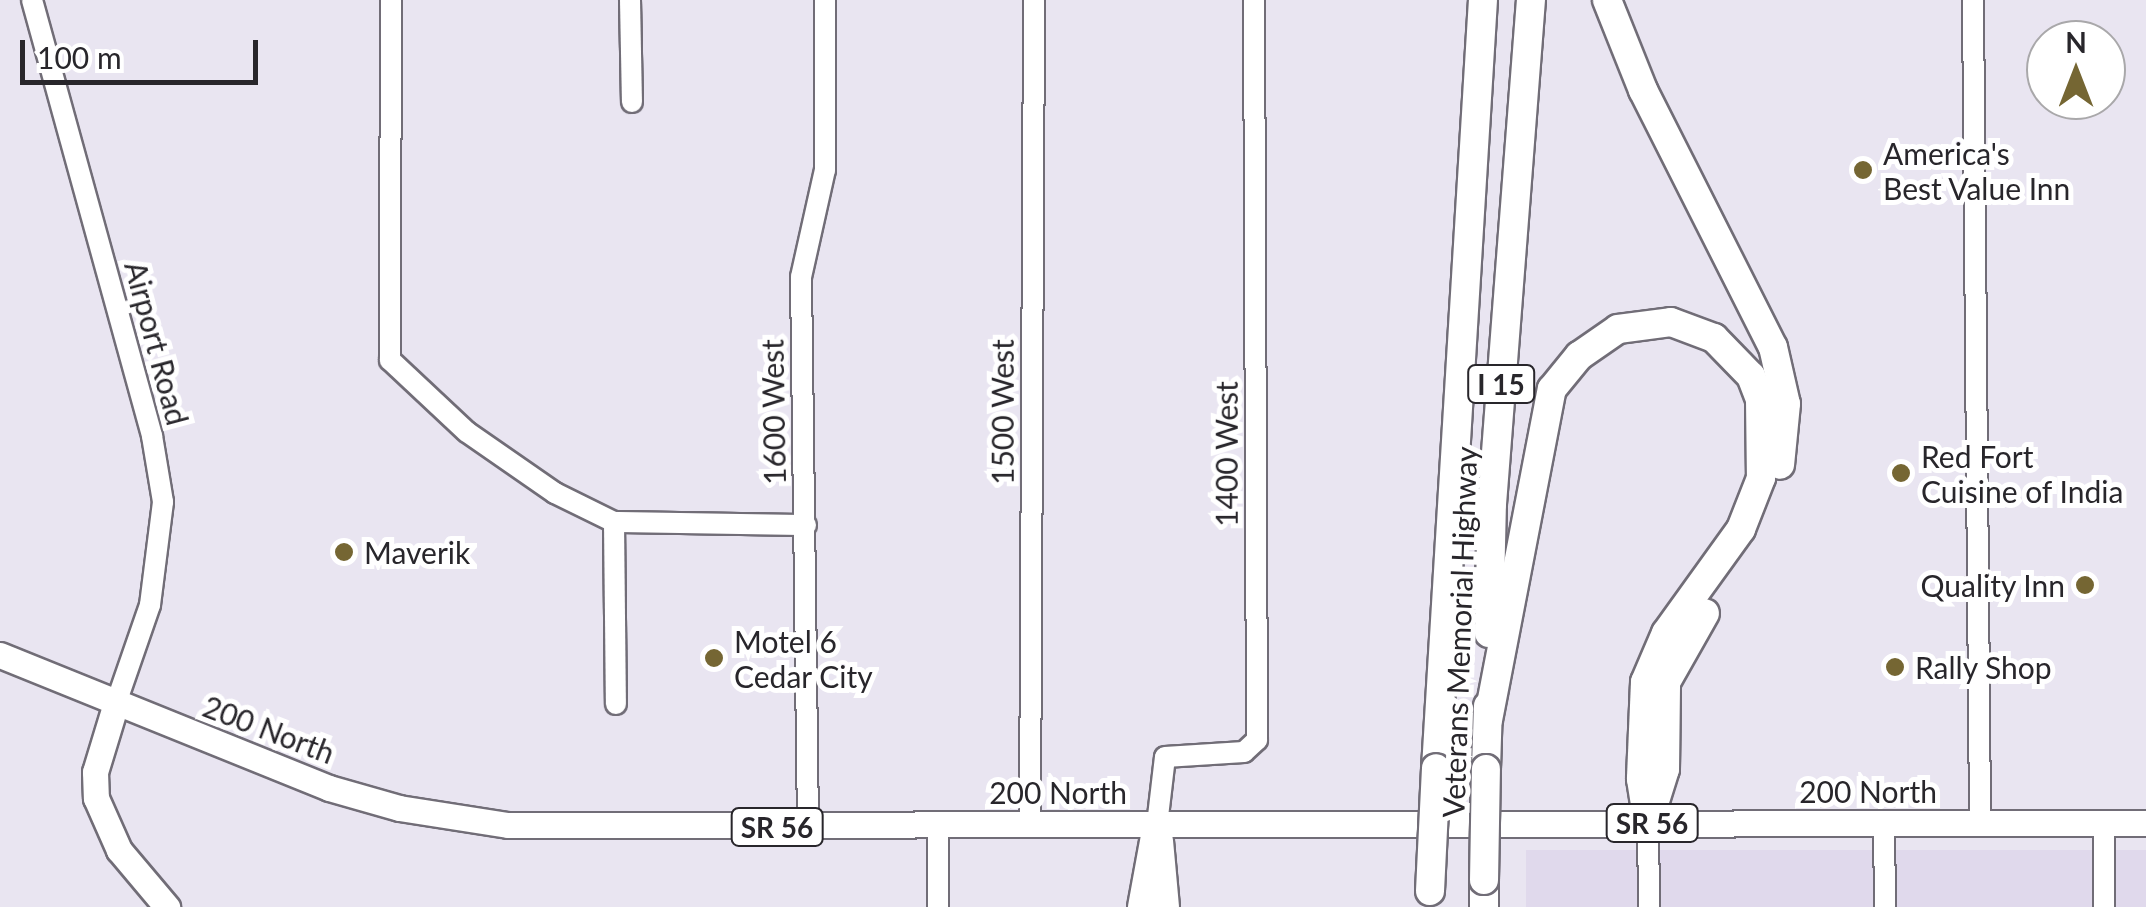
<!DOCTYPE html>
<html>
<head>
<meta charset="utf-8">
<style>
	body { margin:0 }
	#map { position:relative; width:2146px; height:907px; overflow:hidden; background:#e9e5f1; font-family:Lato,sans-serif }
	div>[style] { position:absolute }
	.built>* { inset:0; background:#e0d9ec; transform-origin:0 0 }
	.roads { filter:drop-shadow(2px 0 #716d77) drop-shadow(-2px 0 #716d77) drop-shadow(0 2px #716d77) drop-shadow(0 -2px #716d77) }
	.minor>* { height:20px; margin:-10px; padding:0 10px; transform-origin:10px; border-radius:10px; background:#fff }
	.major>* { height:25px; margin:-12.5px; padding:0 12.5px; transform-origin:12.5px; border-radius:12.5px; background:#fff }
	.highway>* { height:28px; margin:-14px; padding:0 14px; transform-origin:14px; border-radius:14px; background:#fff }
	.bridges { filter:drop-shadow(2px 0 #716d77) drop-shadow(-2px 0 #716d77) drop-shadow(0 2px #716d77) drop-shadow(0 -2px #716d77) }
	.highway-bridge>* { height:28px; margin:-14px; padding:0 14px; transform-origin:14px; border-radius:14px; background:#fff }
	.dots>* { width:28px; height:28px; translate:-50% -50%; box-sizing:border-box; border:5px solid #fff; border-radius:50% }
	span { translate:-50% -50%; white-space:nowrap; text-align:center; line-height:1.15; -webkit-text-stroke:10px #fff; paint-order:stroke }
	.shield-label span { padding:2px 8px; background:#fff; border:2px solid; border-radius:8px; -webkit-text-stroke-width:0 }
	.shield-label { font-size:28px; color:#28262b; font-weight:700 }
	.poi-label { font-size:30px; color:#28262b }
	.left { translate:0 -50%; text-align:left }
	.right { translate:-100% -50%; text-align:right }
	.street-label { font-size:30px; color:#28262b }
	.north { position:absolute; left:2026px; top:20px; width:100px; height:100px; box-sizing:border-box; background:#fff; border:2px solid #a9a8aa; border-radius:50%; rotate:0deg; font-size:28px; font-weight:700; line-height:40px; text-align:center; color:#28262b }
	.north::after { content:''; display:block; margin:auto; width:35px; height:45px; background:#756633; clip-path:polygon(50% 0,100% 100%,50% 72%,0 100%) }
	.scale { position:absolute; left:20px; top:40px; width:238px; height:45px; box-sizing:border-box; border:5px solid #28262b; border-top:0; padding-left:12px; font-size:30px; line-height:35px; white-space:nowrap; color:#28262b; -webkit-text-stroke:8px #fff; paint-order:stroke }
</style>
</head>
<body>
<div id="map">
	<div class="built">
		<div style="left:2146px;top:850px;width:57px;height:620px;rotate:90deg"></div>
	</div>
	<div class="roads">
		<div class="minor">
			<div style="left:32px;top:0;width:452px;rotate:74.6deg"></div>
			<div style="left:152px;top:436px;width:67px;rotate:80.5deg"></div>
			<div style="left:163px;top:502px;width:104px;rotate:97.2deg"></div>
			<div style="left:150px;top:605px;width:104px;rotate:109.1deg"></div>
			<div style="left:391px;top:0;width:360px;rotate:90.2deg"></div>
			<div style="left:390px;top:360px;width:105px;rotate:43.1deg"></div>
			<div style="left:467px;top:432px;width:107px;rotate:34.7deg"></div>
			<div style="left:555px;top:493px;width:66px;rotate:26.2deg"></div>
			<div style="left:614px;top:522px;width:192px;rotate:0.9deg"></div>
			<div style="left:630px;top:0;width:102px;rotate:88.9deg"></div>
			<div style="left:1973px;top:0;width:822px;rotate:89.51deg"></div>
			<div style="left:614px;top:522px;width:182px;rotate:89.4deg"></div>
			<div style="left:1648px;top:823px;width:84px;rotate:89.3deg"></div>
			<div style="left:2104px;top:823px;width:84px;rotate:90deg"></div>
			<div style="left:1884px;top:824px;width:83px;rotate:89.3deg"></div>
			<div style="left:938px;top:825px;width:82px;rotate:90deg"></div>
			<div style="left:1030px;top:825px;width:825px;rotate:-89.72deg"></div>
			<div style="left:1157px;top:825px;width:68px;rotate:-83.3deg"></div>
			<div style="left:1165px;top:757px;width:79px;rotate:-3.6deg"></div>
			<div style="left:1244px;top:752px;width:18px;rotate:-43deg"></div>
			<div style="left:1257px;top:740px;width:740px;rotate:-90.23deg"></div>
			<div style="left:808px;top:826px;width:549px;rotate:-90.73deg"></div>
			<div style="left:801px;top:277px;width:110px;rotate:-77.4deg"></div>
			<div style="left:825px;top:170px;width:170px;rotate:-90deg"></div>
		</div>
		<div class="major">
			<div style="left:0;top:655px;width:355px;rotate:22deg"></div>
			<div style="left:329px;top:788px;width:73px;rotate:15.9deg"></div>
			<div style="left:399px;top:808px;width:110px;rotate:8.9deg"></div>
			<div style="left:508px;top:825px;width:1638px;rotate:-0.07deg"></div>
			<div style="left:116px;top:703px;width:72px;rotate:106.9deg"></div>
			<div style="left:95px;top:772px;width:26px;rotate:88deg"></div>
			<div style="left:96px;top:798px;width:57px;rotate:66.1deg"></div>
			<div style="left:119px;top:850px;width:75px;rotate:49.9deg"></div>
		</div>
		<div class="highway">
			<div style="left:1607px;top:0;width:97px;rotate:68.2deg"></div>
			<div style="left:1643px;top:90px;width:288px;rotate:63.2deg"></div>
			<div style="left:1773px;top:347px;width:58px;rotate:77.2deg"></div>
			<div style="left:1786px;top:404px;width:61px;rotate:95.6deg"></div>
			<div style="left:1489px;top:633px;width:129px;rotate:-88.7deg"></div>
			<div style="left:1492px;top:504px;width:506px;rotate:-85.58deg"></div>
			<div style="left:1488px;top:720px;width:337px;rotate:-79.1deg"></div>
			<div style="left:1552px;top:389px;width:43px;rotate:-50.7deg"></div>
			<div style="left:1579px;top:356px;width:47px;rotate:-34.7deg"></div>
			<div style="left:1618px;top:329px;width:53px;rotate:-7.5deg"></div>
			<div style="left:1671px;top:322px;width:46px;rotate:20.4deg"></div>
			<div style="left:1714px;top:338px;width:53px;rotate:45.8deg"></div>
			<div style="left:1751px;top:376px;width:26px;rotate:69deg"></div>
			<div style="left:1760px;top:400px;width:78px;rotate:89.3deg"></div>
			<div style="left:1761px;top:478px;width:55px;rotate:111.4deg"></div>
			<div style="left:1741px;top:529px;width:128px;rotate:125.8deg"></div>
			<div style="left:1666px;top:633px;width:53px;rotate:113.2deg"></div>
			<div style="left:1645px;top:682px;width:97px;rotate:92.4deg"></div>
			<div style="left:1641px;top:779px;width:45px;rotate:81deg"></div>
			<div style="left:1436px;top:768px;width:769px;rotate:-86.5deg"></div>
			<div style="left:1486px;top:769px;width:63px;rotate:-88.2deg"></div>
			<div style="left:1650px;top:817px;width:50px;rotate:-72.6deg"></div>
			<div style="left:1665px;top:769px;width:87px;rotate:-89.3deg"></div>
			<div style="left:1666px;top:682px;width:79px;rotate:-60.5deg"></div>
			<div style="left:1159px;top:841px;width:66px;rotate:84.8deg"></div>
			<div style="left:1484px;top:880px;width:27px;rotate:90deg"></div>
			<div style="left:1142px;top:907px;width:83px;rotate:-79.6deg"></div>
		</div>
	</div>
	<div class="bridges">
		<div class="highway-bridge">
			<div style="left:1484px;top:880px;width:111px;rotate:-89deg"></div>
			<div style="left:1430px;top:891px;width:123px;rotate:-87.2deg"></div>
		</div>
	</div>
	<div class="dots">
		<div style="left:1863px;top:170px;background:#756633"></div>
		<div style="left:1901px;top:473px;background:#756633"></div>
		<div style="left:344px;top:552px;background:#756633"></div>
		<div style="left:2085px;top:585px;background:#756633"></div>
		<div style="left:714px;top:658px;background:#756633"></div>
		<div style="left:1895px;top:667px;background:#756633"></div>
	</div>
	<div class="shield-label">
		<span style="left:1501px;top:384px">I 15</span>
		<span style="left:1652px;top:823px">SR 56</span>
		<span style="left:777px;top:827px">SR 56</span>
	</div>
	<div class="poi-label">
		<span class="left" style="left:1883px;top:170px">America's<br>Best Value Inn</span>
		<span class="left" style="left:1921px;top:473px">Red Fort<br>Cuisine of India</span>
		<span class="left" style="left:364px;top:552px">Maverik</span>
		<span class="right" style="left:2065px;top:585px">Quality Inn</span>
		<span class="left" style="left:734px;top:658px">Motel 6<br>Cedar City</span>
		<span class="left" style="left:1915px;top:667px">Rally Shop</span>
	</div>
	<div class="street-label">
		<span style="left:157px;top:343px;rotate:75deg">Airport Road</span>
		<span style="left:773px;top:412px;rotate:-91deg">1600 West</span>
		<span style="left:1002px;top:412px;rotate:-90deg">1500 West</span>
		<span style="left:1226px;top:454px;rotate:-90deg">1400 West</span>
		<span style="left:1459px;top:632px;rotate:-88deg">Veterans Memorial Highway</span>
		<span style="left:269px;top:729px;rotate:21deg">200 North</span>
		<span style="left:1868px;top:791px">200 North</span>
		<span style="left:1058px;top:792px">200 North</span>
	</div>
	<div class="north">N</div>
	<div class="scale">100 m</div>
</div>
</body>
</html>
